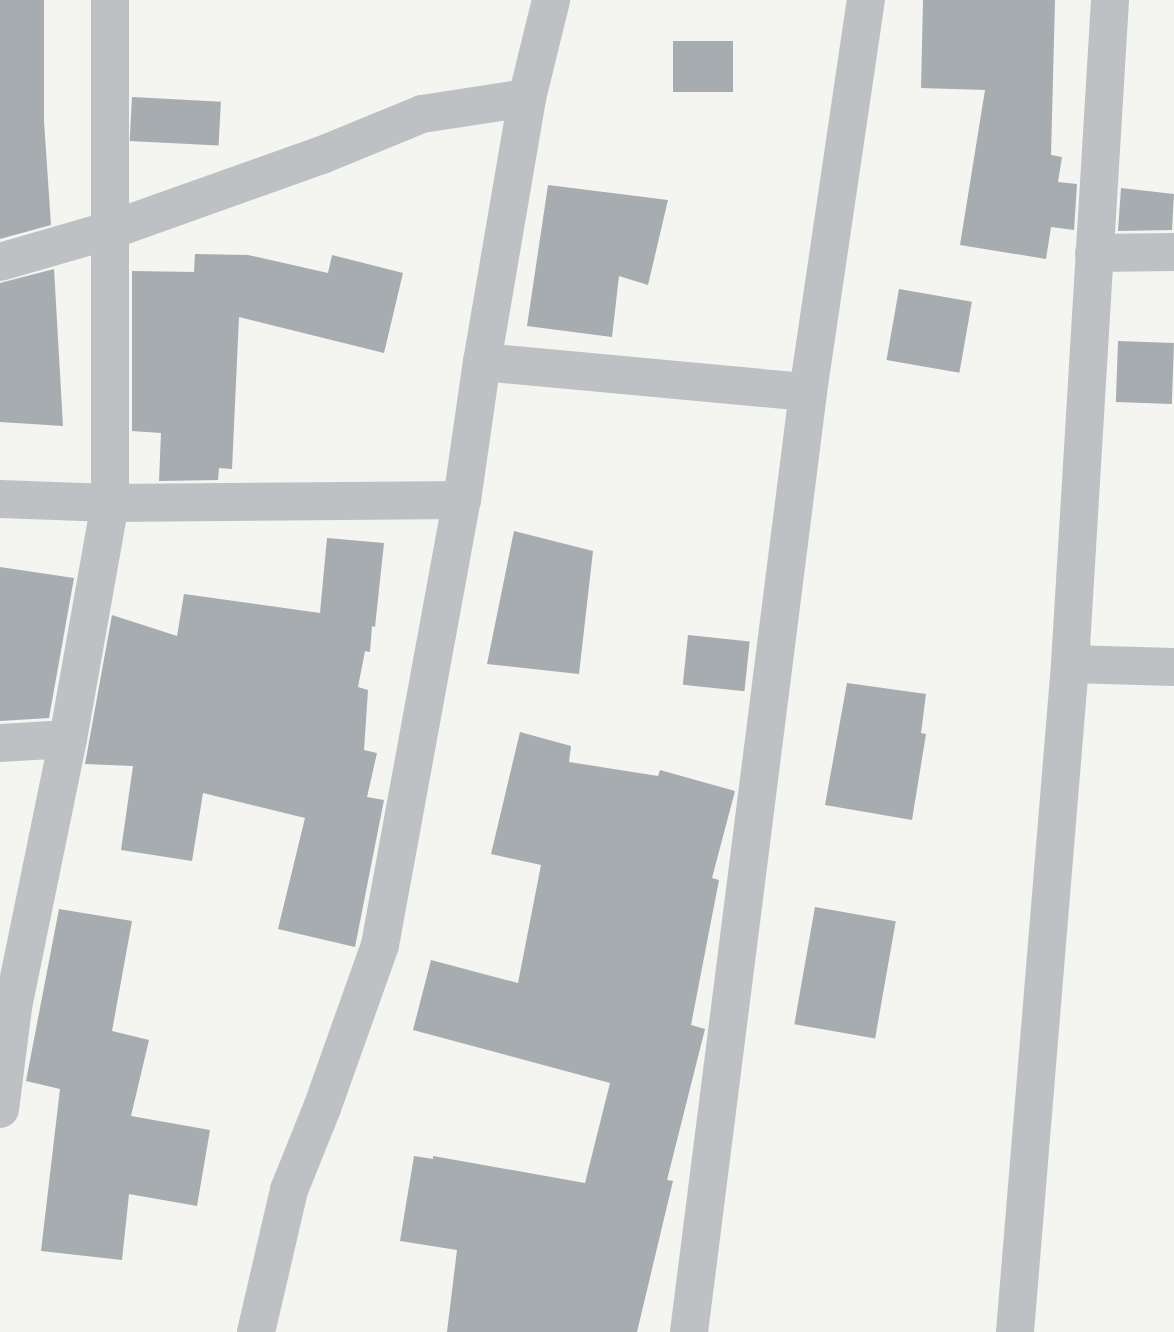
<!DOCTYPE html>
<html>
<head>
<meta charset="utf-8">
<style>
	body { margin:0 }
	#map { position:relative; width:1174px; height:1332px; overflow:hidden; background:#f4f4f1; font-family:Roboto,sans-serif }
	div>[style] { position:absolute }
	.building>* { inset:0; background:#a6acb0; transform-origin:0 0 }
	.street>* { height:38px; margin:-19px; padding:0 19px; transform-origin:19px; border-radius:19px; background:#bec1c4 }
	span { translate:-50% -50%; white-space:nowrap; text-align:center; line-height:1.15; -webkit-text-stroke:7px #fff; paint-order:stroke }
</style>
</head>
<body>
<div id="map">
	<div class="building">
		<div style="clip-path:polygon(0 0,44px 0,44px 121px,51px 225px,0 239px)"></div>
		<div style="clip-path:polygon(923px 0,1055px 0,1051px 155px,1062px 157px,1058px 182px,1077px 184px,1074px 230px,1051px 227px,1046px 259px,960px 245px,985px 90px,921px 88px)"></div>
		<div style="left:673px;top:41px;width:60px;height:51px"></div>
		<div style="left:132px;top:97px;width:89px;height:44px;rotate:3deg"></div>
		<div style="clip-path:polygon(548px 185px,668px 200px,648px 285px,619px 276px,612px 337px,527px 326px)"></div>
		<div style="clip-path:polygon(1121px 188px,1174px 194px,1172px 230px,1118px 231px)"></div>
		<div style="clip-path:polygon(195px 254px,248px 255px,328px 273px,332px 255px,403px 273px,384px 353px,239px 317px,232px 469px,219px 468px,218px 480px,159px 481px,161px 433px,132px 431px,132px 271px,194px 272px)"></div>
		<div style="clip-path:polygon(54px 269px,63px 426px,0 422px,0 283px)"></div>
		<div style="left:899px;top:289px;width:74px;height:72px;rotate:10deg"></div>
		<div style="left:1118px;top:341px;width:56px;height:61px;rotate:2deg"></div>
		<div style="clip-path:polygon(514px 531px,593px 551px,579px 674px,487px 664px)"></div>
		<div style="clip-path:polygon(327px 538px,384px 543px,375px 627px,372px 626px,370px 652px,365px 651px,358px 687px,368px 690px,364px 750px,377px 753px,367px 797px,384px 800px,355px 947px,278px 929px,305px 818px,203px 793px,192px 861px,121px 850px,133px 766px,85px 764px,112px 615px,177px 636px,184px 594px,320px 613px)"></div>
		<div style="clip-path:polygon(0 567px,74px 578px,49px 718px,0 721px)"></div>
		<div style="left:688px;top:635px;width:62px;height:50px;rotate:6deg"></div>
		<div style="clip-path:polygon(847px 683px,926px 694px,921px 733px,926px 734px,912px 820px,825px 805px)"></div>
		<div style="clip-path:polygon(520px 732px,571px 746px,569px 762px,658px 776px,660px 770px,735px 791px,712px 878px,719px 880px,691px 1025px,705px 1029px,667px 1180px,673px 1181px,637px 1332px,447px 1332px,457px 1250px,400px 1241px,414px 1156px,433px 1159px,433px 1156px,585px 1183px,610px 1083px,413px 1030px,431px 960px,518px 983px,541px 865px,491px 854px)"></div>
		<div style="left:815px;top:907px;width:82px;height:119px;rotate:10deg"></div>
		<div style="clip-path:polygon(59px 909px,132px 921px,112px 1031px,149px 1040px,131px 1116px,210px 1130px,197px 1206px,129px 1194px,122px 1260px,41px 1251px,60px 1089px,26px 1081px)"></div>
	</div>
	<div class="street">
		<div style="left:1094px;top:253px;width:80px;rotate:-0.7deg"></div>
		<div style="left:0;top:262px;width:116px;rotate:-16.1deg"></div>
		<div style="left:111px;top:230px;width:224px;rotate:-19.6deg"></div>
		<div style="left:322px;top:155px;width:108px;rotate:-22.3deg"></div>
		<div style="left:422px;top:114px;width:106px;rotate:-8.7deg"></div>
		<div style="left:527px;top:98px;width:101px;rotate:-76.2deg"></div>
		<div style="left:482px;top:362px;width:327px;rotate:5.3deg"></div>
		<div style="left:0;top:499px;width:110px;rotate:2.1deg"></div>
		<div style="left:110px;top:503px;width:352px;rotate:-0.5deg"></div>
		<div style="left:1070px;top:664px;width:104px;rotate:1.7deg"></div>
		<div style="left:0;top:743px;width:68px;rotate:-3.4deg"></div>
		<div style="left:0;top:1109px;width:103px;rotate:-82.7deg"></div>
		<div style="left:13px;top:1007px;width:274px;rotate:-78.4deg"></div>
		<div style="left:68px;top:739px;width:240px;rotate:-79.9deg"></div>
		<div style="left:110px;top:503px;width:503px;rotate:-90deg"></div>
		<div style="left:256px;top:1332px;width:146px;rotate:-76.9deg"></div>
		<div style="left:289px;top:1190px;width:88px;rotate:-68.1deg"></div>
		<div style="left:322px;top:1108px;width:173px;rotate:-70.4deg"></div>
		<div style="left:380px;top:945px;width:452px;rotate:-79.6deg"></div>
		<div style="left:462px;top:500px;width:139px;rotate:-81.8deg"></div>
		<div style="left:482px;top:362px;width:268px;rotate:-80.3deg"></div>
		<div style="left:689px;top:1332px;width:948px;rotate:-82.78deg"></div>
		<div style="left:808px;top:392px;width:396px;rotate:-81.6deg"></div>
		<div style="left:1015px;top:1332px;width:670px;rotate:-85.29deg"></div>
		<div style="left:1070px;top:664px;width:665px;rotate:-86.55deg"></div>
	</div>
</div>
</body>
</html>
